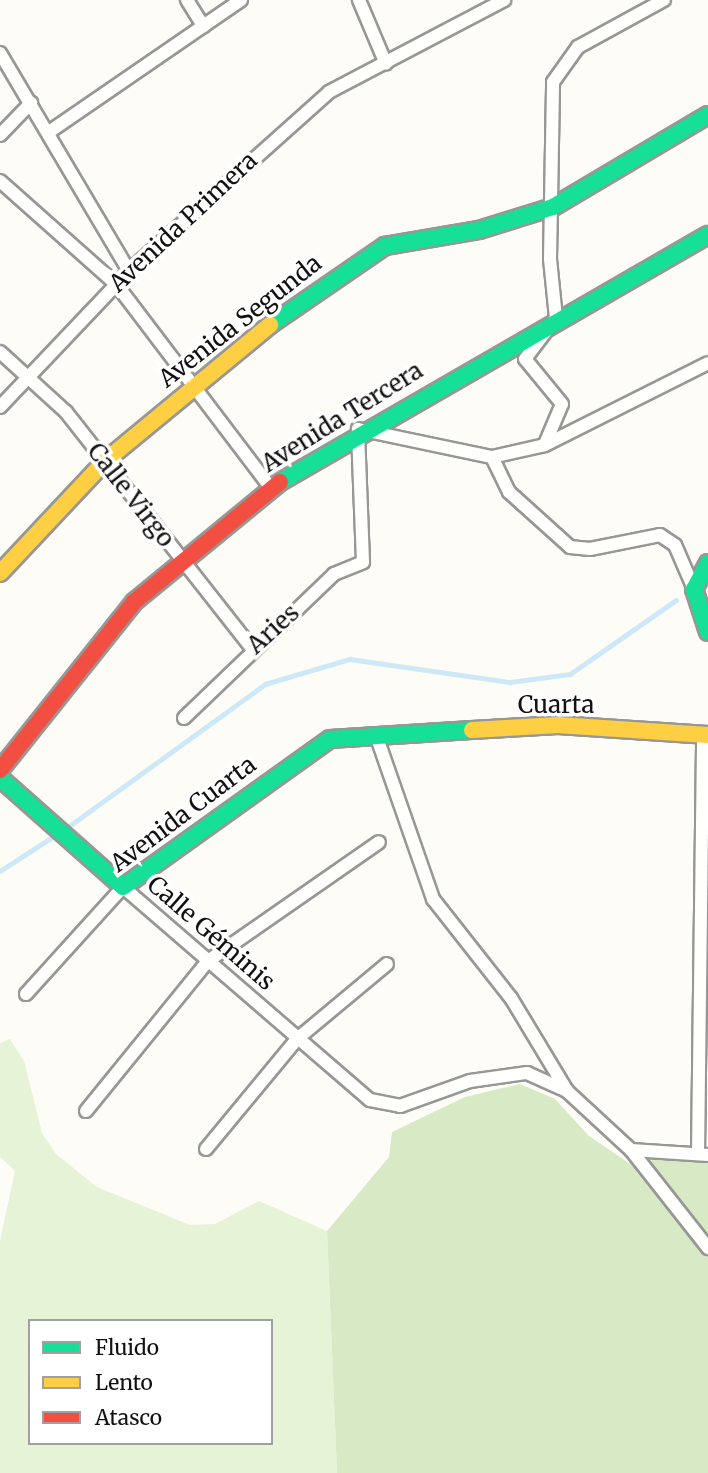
<!DOCTYPE html>
<html>
<head>
<meta charset="utf-8">
<style>
	body { margin:0 }
	#map { position:relative; width:708px; height:1473px; overflow:hidden; background:#fdfcf7; font-family:Merriweather,serif }
	div>[style] { position:absolute }
	.green>* { inset:0; background:#e7f3d7 }
	.forest>* { inset:0; background:#d8eac5 }
	.stream>* { height:4.5px; margin:-2.25px; padding:0 2.25px; transform-origin:2.25px; border-radius:2.25px; background:#cde8f7 }
	.roads { filter:drop-shadow(2px 0 #979795) drop-shadow(-2px 0 #979795) drop-shadow(0 2px #979795) drop-shadow(0 -2px #979795) }
	.street>* { height:12px; margin:-6px; padding:0 6px; transform-origin:6px; border-radius:6px; background:#fffffe }
	.fast>* { height:16px; margin:-8px; padding:0 8px; transform-origin:8px; border-radius:8px; background:#16e098 }
	.slow>* { height:16px; margin:-8px; padding:0 8px; transform-origin:8px; border-radius:8px; background:#ffcf43 }
	.jam>* { height:16px; margin:-8px; padding:0 8px; transform-origin:8px; border-radius:8px; background:#f24e42 }
	span { translate:-50% -50%; white-space:nowrap; text-align:center; line-height:1.15; -webkit-text-stroke:7px #fff; paint-order:stroke }
	.street-label { font-size:24px; color:#111 }
	.legend { position:absolute; left:28px; top:1319px; width:245px; height:126px; box-sizing:border-box; background:#fff; border:2px solid #a0a0a0; margin:0; padding:9px 12px; list-style:none; font-size:21px; color:#111 }
	.legend li { display:flex; align-items:center; gap:14px; height:35px }
	.legend b { width:35px; border:2px solid #a0a0a0 }
</style>
</head>
<body>
<div id="map">
	<div class="green">
		<div style="clip-path:polygon(evenodd,10px 1039px,24px 1061px,42px 1133px,56px 1154px,97px 1187px,190px 1225px,215px 1224px,259px 1201px,327px 1231px,337px 1473px,0 1473px,0 1241px,15px 1171px,0 1157px,0 1043px,10px 1039px,30px 1321px,271px 1321px,271px 1443px,30px 1443px,30px 1321px)"></div>
	</div>
	<div class="forest">
		<div style="clip-path:polygon(520px 1084px,555px 1099px,589px 1136px,642px 1172px,656px 1156px,708px 1163px,708px 1473px,337px 1473px,327px 1231px,389px 1157px,392px 1132px,465px 1097px)"></div>
	</div>
	<div class="stream">
		<div style="left:65px;top:829px;width:247px;rotate:-35.9deg"></div>
		<div style="left:265px;top:684px;width:89px;rotate:-16.4deg"></div>
		<div style="left:350px;top:659px;width:162px;rotate:8.2deg"></div>
		<div style="left:510px;top:682px;width:61px;rotate:-7.6deg"></div>
		<div style="left:570px;top:674px;width:129px;rotate:-34.9deg"></div>
		<div style="left:0;top:871px;width:68px;rotate:-33deg"></div>
	</div>
	<div class="roads">
		<div class="street">
			<div style="left:187px;top:0;width:31px;rotate:58deg"></div>
			<div style="left:359px;top:0;width:69px;rotate:67.1deg"></div>
			<div style="left:0;top:53px;width:253px;rotate:59.4deg"></div>
			<div style="left:49px;top:132px;width:233px;rotate:-34.5deg"></div>
			<div style="left:0;top:135px;width:45px;rotate:-45.9deg"></div>
			<div style="left:0;top:181px;width:155px;rotate:41.6deg"></div>
			<div style="left:116px;top:284px;width:256px;rotate:52.8deg"></div>
			<div style="left:0;top:352px;width:89px;rotate:42.3deg"></div>
			<div style="left:66px;top:412px;width:300px;rotate:51.8deg"></div>
			<div style="left:0;top:407px;width:187px;rotate:-46.5deg"></div>
			<div style="left:129px;top:271px;width:268px;rotate:-41.8deg"></div>
			<div style="left:329px;top:92px;width:198px;rotate:-27.7deg"></div>
			<div style="left:545px;top:444px;width:43px;rotate:-67deg"></div>
			<div style="left:562px;top:404px;width:58px;rotate:-129.4deg"></div>
			<div style="left:525px;top:359px;width:51px;rotate:-52.9deg"></div>
			<div style="left:556px;top:318px;width:59px;rotate:-95.8deg"></div>
			<div style="left:550px;top:259px;width:177px;rotate:-89deg"></div>
			<div style="left:553px;top:82px;width:43px;rotate:-54.5deg"></div>
			<div style="left:578px;top:47px;width:98px;rotate:-28.7deg"></div>
			<div style="left:492px;top:457px;width:39px;rotate:64deg"></div>
			<div style="left:509px;top:492px;width:82px;rotate:42deg"></div>
			<div style="left:570px;top:547px;width:20px;rotate:6deg"></div>
			<div style="left:590px;top:549px;width:71px;rotate:-11.3deg"></div>
			<div style="left:660px;top:535px;width:18px;rotate:34deg"></div>
			<div style="left:675px;top:545px;width:48px;rotate:66.6deg"></div>
			<div style="left:184px;top:718px;width:208px;rotate:-43.8deg"></div>
			<div style="left:334px;top:574px;width:31px;rotate:-22deg"></div>
			<div style="left:363px;top:562px;width:133px;rotate:-92.2deg"></div>
			<div style="left:358px;top:429px;width:137px;rotate:11.8deg"></div>
			<div style="left:492px;top:457px;width:54px;rotate:-12.8deg"></div>
			<div style="left:545px;top:445px;width:182px;rotate:-26.7deg"></div>
			<div style="left:376px;top:735px;width:174px;rotate:70.8deg"></div>
			<div style="left:433px;top:899px;width:126px;rotate:51.8deg"></div>
			<div style="left:511px;top:998px;width:109px;rotate:58.9deg"></div>
			<div style="left:567px;top:1091px;width:87px;rotate:42.7deg"></div>
			<div style="left:631px;top:1150px;width:125px;rotate:51.8deg"></div>
			<div style="left:26px;top:994px;width:144px;rotate:-47.8deg"></div>
			<div style="left:123px;top:887px;width:326px;rotate:40.8deg"></div>
			<div style="left:370px;top:1100px;width:31px;rotate:11deg"></div>
			<div style="left:400px;top:1106px;width:74px;rotate:-19.7deg"></div>
			<div style="left:470px;top:1081px;width:58px;rotate:-8deg"></div>
			<div style="left:527px;top:1073px;width:44px;rotate:24.2deg"></div>
			<div style="left:86px;top:1111px;width:193px;rotate:-50.9deg"></div>
			<div style="left:208px;top:961px;width:208px;rotate:-34.8deg"></div>
			<div style="left:206px;top:1149px;width:143px;rotate:-50.4deg"></div>
			<div style="left:297px;top:1039px;width:117px;rotate:-39.8deg"></div>
			<div style="left:631px;top:1150px;width:77px;rotate:3.7deg"></div>
			<div style="left:698px;top:1154px;width:420px;rotate:-89.3deg"></div>
		</div>
		<div class="fast">
			<div style="left:270px;top:325px;width:140px;rotate:-34.5deg"></div>
			<div style="left:385px;top:246px;width:95px;rotate:-9.7deg"></div>
			<div style="left:479px;top:230px;width:77px;rotate:-17.3deg"></div>
			<div style="left:553px;top:207px;width:180px;rotate:-30.7deg"></div>
			<div style="left:280px;top:482px;width:494px;rotate:-30deg"></div>
			<div style="left:708px;top:563px;width:30px;rotate:118deg"></div>
			<div style="left:694px;top:589px;width:45px;rotate:72deg"></div>
			<div style="left:0;top:778px;width:164px;rotate:41.5deg"></div>
			<div style="left:123px;top:887px;width:254px;rotate:-35.6deg"></div>
			<div style="left:330px;top:739px;width:142px;rotate:-3.6deg"></div>
		</div>
		<div class="slow">
			<div style="left:0;top:573px;width:154px;rotate:-46.8deg"></div>
			<div style="left:105px;top:461px;width:214px;rotate:-39.5deg"></div>
			<div style="left:472px;top:730px;width:86px;rotate:-3.3deg"></div>
			<div style="left:558px;top:725px;width:150px;rotate:3.8deg"></div>
		</div>
		<div class="jam">
			<div style="left:0;top:770px;width:215px;rotate:-51.4deg"></div>
			<div style="left:134px;top:602px;width:189px;rotate:-39.4deg"></div>
		</div>
	</div>
	<div class="street-label">
		<span style="left:183px;top:222px;rotate:-43deg">Avenida Primera</span>
		<span style="left:240px;top:321px;rotate:-38deg">Avenida Segunda</span>
		<span style="left:342px;top:417px;rotate:-32deg">Avenida Tercera</span>
		<span style="left:131px;top:495px;rotate:52deg">Calle Virgo</span>
		<span style="left:273px;top:629px;rotate:-42deg">Aries</span>
		<span style="left:556px;top:705px">Cuarta</span>
		<span style="left:183px;top:814px;rotate:-37deg">Avenida Cuarta</span>
		<span style="left:211px;top:933px;rotate:41deg">Calle Géminis</span>
	</div>
	<ul class="legend">
	<li><b style="height:9px;background:#16e098"></b>Fluido</li>
	<li><b style="height:9px;background:#ffcf43"></b>Lento</li>
	<li><b style="height:9px;background:#f24e42"></b>Atasco</li>
	</ul>
</div>
</body>
</html>
